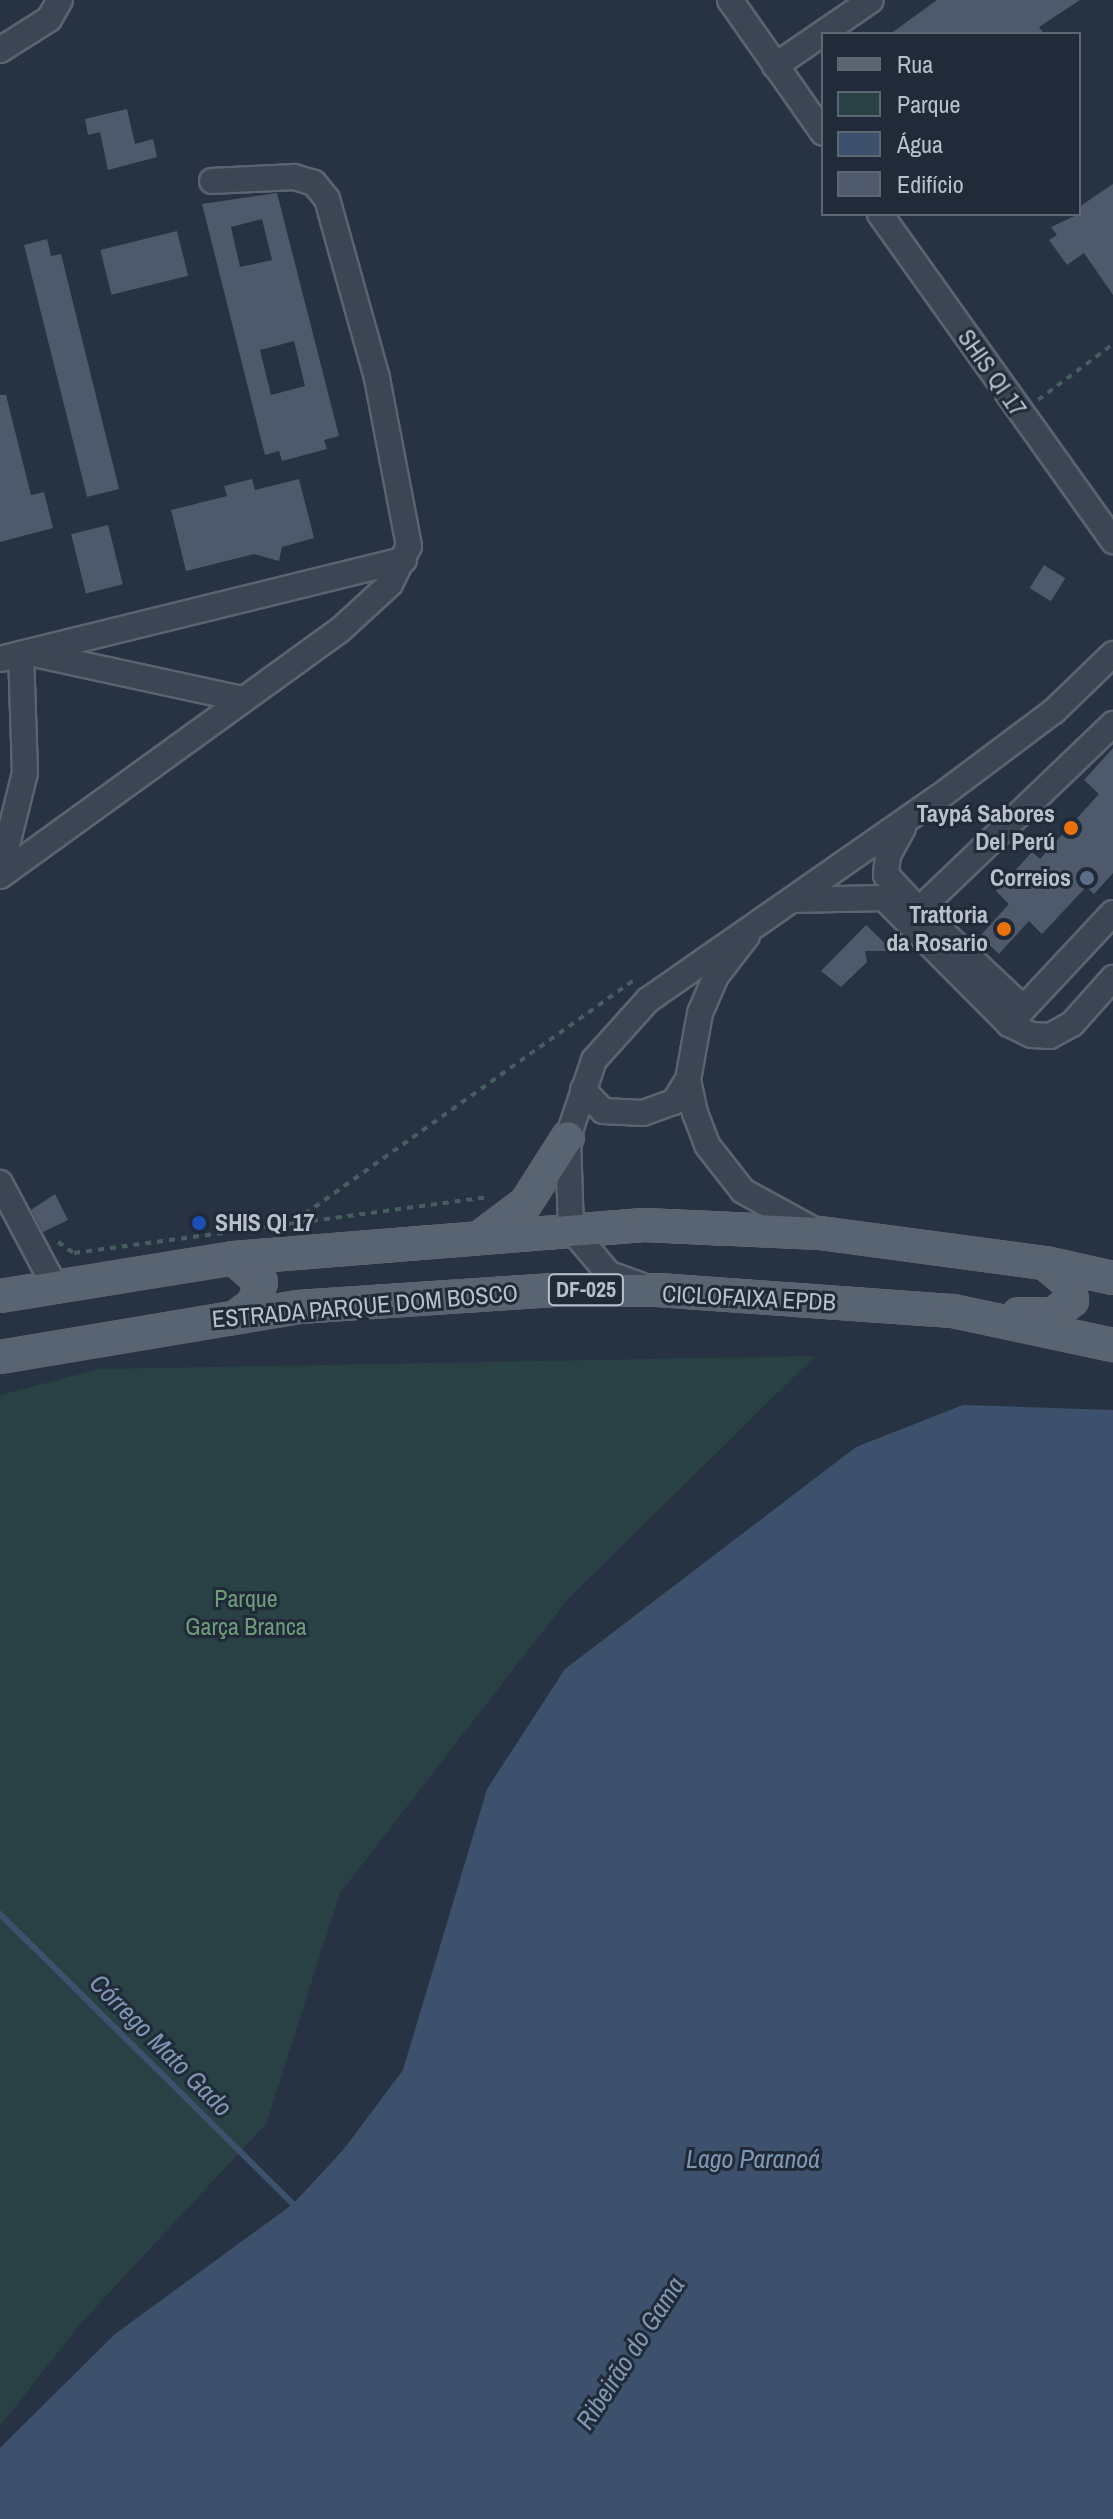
<!DOCTYPE html>
<html>
<head>
<meta charset="utf-8">
<style>
	body { margin:0 }
	#map { position:relative; width:1113px; height:2519px; overflow:hidden; background:#273343; font-family:"Archivo Narrow",sans-serif }
	div>[style] { position:absolute }
	.green>* { inset:0; background:#294144 }
	.water>* { inset:0; background:#3d516c }
	.stream>* { height:6px; margin:-3px; padding:0 3px; transform-origin:3px; border-radius:3px; background:#3d516c }
	.building>* { inset:0; background:#4e5a6c; transform-origin:0 0 }
	.path>* { height:4px; margin-top:-2px; transform-origin:0; background:repeating-linear-gradient(90deg,#475e60 0 6px,transparent 0 12px) }
	.roads { filter:drop-shadow(2px 0 #5a6370) drop-shadow(-2px 0 #5a6370) drop-shadow(0 2px #5a6370) drop-shadow(0 -2px #5a6370) }
	.minor>* { height:24px; margin:-12px; padding:0 12px; transform-origin:12px; border-radius:12px; background:#3b4553 }
	.major>* { height:30px; margin:-15px; padding:0 15px; transform-origin:15px; border-radius:15px; background:#596472 }
	.dots>* { width:22px; height:22px; translate:-50% -50%; box-sizing:border-box; border:4px solid #202a38; border-radius:50% }
	span { translate:-50% -50%; white-space:nowrap; text-align:center; line-height:1.15; -webkit-text-stroke:6px #202a38; paint-order:stroke }
	.shield-label span { padding:2px 6px; background:#202a38; border:2px solid; border-radius:6px; -webkit-text-stroke-width:0 }
	.shield-label { font-size:22px; color:#b9c0cc; font-weight:700 }
	.street-label { font-size:24px; color:#b9c0cc }
	.poi-label { font-size:24px; color:#b9c0cc; font-weight:700 }
	.right { translate:-100% -50%; text-align:right }
	.left { translate:0 -50%; text-align:left }
	.park-label { font-size:24px; color:#709d79 }
	.water-label { font-size:26px; color:#8097b3; font-style:italic }
	.legend { position:absolute; left:821px; top:32px; width:260px; height:184px; box-sizing:border-box; background:#202a38; border:2px solid #5d6673; margin:0; padding:10px 14px; list-style:none; font-size:24px; color:#b9c0cc }
	.legend li { display:flex; align-items:center; gap:16px; height:40px }
	.legend b { width:40px; border:2px solid #5d6673 }
</style>
</head>
<body>
<div id="map">
	<div class="green">
		<div style="clip-path:polygon(815px 1356px,567px 1600px,340px 1893px,266px 2124px,81px 2323px,0 2426px,0 1395px,100px 1369px)"></div>
	</div>
	<div class="water">
		<div style="clip-path:polygon(963px 1405px,1113px 1410px,1113px 2519px,0 2519px,0 2448px,115px 2334px,293px 2204px,344px 2149px,403px 2070px,487px 1789px,565px 1669px,856px 1447px)"></div>
	</div>
	<div class="stream">
		<div style="left:0;top:1914px;width:412px;rotate:44.7deg"></div>
	</div>
	<div class="building">
		<div style="clip-path:polygon(937px 0,1080px 0,1039px 27px,1044px 34px,890px 34px)"></div>
		<div style="clip-path:polygon(127px 109px,135px 144px,153px 139px,157px 157px,108px 170px,100px 132px,88px 135px,85px 119px)"></div>
		<div style="clip-path:polygon(1113px 184px,1113px 295px,1084px 253px,1067px 265px,1049px 240px,1057px 235px,1051px 227px,1079px 214px,1079px 207px)"></div>
		<div style="clip-path:polygon(evenodd,277px 193px,339px 436px,324px 440px,327px 449px,282px 461px,279px 451px,265px 455px,202px 204px,277px 193px,262px 219px,272px 260px,240px 267px,231px 227px,262px 219px,277px 193px,294px 341px,305px 386px,271px 395px,260px 350px,294px 341px)"></div>
		<div style="left:177px;top:231px;width:46px;height:79px;rotate:76deg"></div>
		<div style="clip-path:polygon(47px 239px,51px 256px,61px 254px,119px 489px,87px 497px,24px 245px)"></div>
		<div style="clip-path:polygon(0 395px,6px 395px,31px 495px,44px 492px,53px 528px,0 542px)"></div>
		<div style="clip-path:polygon(252px 479px,255px 490px,299px 479px,314px 538px,282px 547px,279px 561px,254px 554px,186px 571px,171px 510px,227px 496px,224px 486px)"></div>
		<div style="left:108px;top:525px;width:61px;height:38px;rotate:76deg"></div>
		<div style="left:1044px;top:565px;width:25px;height:27px;rotate:32deg"></div>
		<div style="clip-path:polygon(1113px 748px,1113px 873px,1094px 894px,1086px 887px,1042px 934px,1029px 921px,999px 954px,980px 936px,1009px 904px,996px 891px,1032px 852px,1040px 859px,1099px 794px,1084px 780px)"></div>
		<div style="clip-path:polygon(866px 925px,893px 951px,865px 951px,867px 962px,841px 987px,821px 971px)"></div>
		<div style="clip-path:polygon(55px 1194px,68px 1220px,43px 1232px,31px 1210px)"></div>
	</div>
	<div class="path">
		<div style="left:1038px;top:400px;width:94px;rotate:-36.7deg"></div>
		<div style="left:295px;top:1221px;width:417px;rotate:-35.4deg"></div>
		<div style="left:58px;top:1242px;width:19px;rotate:35deg"></div>
		<div style="left:74px;top:1253px;width:420px;rotate:-7.7deg"></div>
	</div>
	<div class="roads">
		<div class="minor">
			<div style="left:730px;top:0;width:162px;rotate:55deg"></div>
			<div style="left:0;top:50px;width:58px;rotate:-32.3deg"></div>
			<div style="left:49px;top:19px;width:22px;rotate:-60deg"></div>
			<div style="left:775px;top:66px;width:116px;rotate:-34.5deg"></div>
			<div style="left:880px;top:214px;width:402px;rotate:54.5deg"></div>
			<div style="left:34px;top:654px;width:214px;rotate:12.2deg"></div>
			<div style="left:0;top:659px;width:416px;rotate:-13.8deg"></div>
			<div style="left:903px;top:828px;width:31px;rotate:119deg"></div>
			<div style="left:888px;top:855px;width:20px;rotate:96deg"></div>
			<div style="left:886px;top:875px;width:48px;rotate:46.7deg"></div>
			<div style="left:919px;top:910px;width:269px;rotate:-43.8deg"></div>
			<div style="left:0;top:873px;width:103px;rotate:-76deg"></div>
			<div style="left:25px;top:773px;width:118px;rotate:-91.9deg"></div>
			<div style="left:0;top:876px;width:420px;rotate:-35.9deg"></div>
			<div style="left:340px;top:630px;width:68px;rotate:-42.6deg"></div>
			<div style="left:390px;top:584px;width:42px;rotate:-63.4deg"></div>
			<div style="left:409px;top:546px;width:171px;rotate:-100.8deg"></div>
			<div style="left:377px;top:378px;width:186px;rotate:-105.6deg"></div>
			<div style="left:327px;top:199px;width:21px;rotate:-129deg"></div>
			<div style="left:314px;top:183px;width:21px;rotate:-163deg"></div>
			<div style="left:294px;top:177px;width:82px;rotate:177.2deg"></div>
			<div style="left:792px;top:900px;width:92px;rotate:-1.2deg"></div>
			<div style="left:884px;top:898px;width:177px;rotate:45.2deg"></div>
			<div style="left:1009px;top:1024px;width:25px;rotate:26deg"></div>
			<div style="left:1032px;top:1035px;width:18px;rotate:3deg"></div>
			<div style="left:1050px;top:1036px;width:25px;rotate:-29deg"></div>
			<div style="left:1072px;top:1024px;width:62px;rotate:-48.3deg"></div>
			<div style="left:934px;top:924px;width:122px;rotate:43.3deg"></div>
			<div style="left:747px;top:936px;width:51px;rotate:127.8deg"></div>
			<div style="left:716px;top:976px;width:40px;rotate:113.4deg"></div>
			<div style="left:700px;top:1013px;width:68px;rotate:100.2deg"></div>
			<div style="left:688px;top:1080px;width:34px;rotate:78deg"></div>
			<div style="left:695px;top:1113px;width:34px;rotate:69deg"></div>
			<div style="left:707px;top:1145px;width:58px;rotate:52deg"></div>
			<div style="left:743px;top:1191px;width:85px;rotate:28.7deg"></div>
			<div style="left:1009px;top:1024px;width:152px;rotate:-46.9deg"></div>
			<div style="left:583px;top:1090px;width:29px;rotate:46deg"></div>
			<div style="left:603px;top:1111px;width:40px;rotate:2.9deg"></div>
			<div style="left:643px;top:1113px;width:33px;rotate:-20deg"></div>
			<div style="left:674px;top:1102px;width:26px;rotate:-58deg"></div>
			<div style="left:0;top:1183px;width:115px;rotate:62.1deg"></div>
			<div style="left:640px;top:1285px;width:33px;rotate:-160deg"></div>
			<div style="left:609px;top:1274px;width:59px;rotate:-130.2deg"></div>
			<div style="left:571px;top:1229px;width:92px;rotate:-91.9deg"></div>
			<div style="left:568px;top:1137px;width:81px;rotate:-71.3deg"></div>
			<div style="left:594px;top:1060px;width:81px;rotate:-48deg"></div>
			<div style="left:648px;top:1000px;width:353px;rotate:-34.9deg"></div>
			<div style="left:938px;top:798px;width:145px;rotate:-36.9deg"></div>
			<div style="left:1054px;top:711px;width:82px;rotate:-44deg"></div>
		</div>
		<div class="major">
			<div style="left:485px;top:1234px;width:51px;rotate:-37.1deg"></div>
			<div style="left:526px;top:1203px;width:78px;rotate:-57.5deg"></div>
			<div style="left:234px;top:1258px;width:36px;rotate:42deg"></div>
			<div style="left:261px;top:1282px;width:23px;rotate:108deg"></div>
			<div style="left:254px;top:1304px;width:19px;rotate:144deg"></div>
			<div style="left:0;top:1296px;width:237px;rotate:-9.2deg"></div>
			<div style="left:234px;top:1258px;width:411px;rotate:-4.6deg"></div>
			<div style="left:644px;top:1225px;width:176px;rotate:2.6deg"></div>
			<div style="left:820px;top:1233px;width:227px;rotate:7.6deg"></div>
			<div style="left:1045px;top:1263px;width:70px;rotate:12.4deg"></div>
			<div style="left:1019px;top:1314px;width:35px"></div>
			<div style="left:1054px;top:1314px;width:23px;rotate:-38deg"></div>
			<div style="left:1072px;top:1300px;width:20px;rotate:-105deg"></div>
			<div style="left:1067px;top:1281px;width:28px;rotate:-141deg"></div>
			<div style="left:0;top:1357px;width:302px;rotate:-9.5deg"></div>
			<div style="left:298px;top:1307px;width:256px;rotate:-3.8deg"></div>
			<div style="left:553px;top:1290px;width:105px"></div>
			<div style="left:658px;top:1290px;width:296px;rotate:4.1deg"></div>
			<div style="left:953px;top:1311px;width:164px;rotate:12deg"></div>
		</div>
	</div>
	<div class="dots">
		<div style="left:1071px;top:828px;background:#e8710a"></div>
		<div style="left:1087px;top:878px;background:#5c6f8a"></div>
		<div style="left:1004px;top:929px;background:#e8710a"></div>
		<div style="left:199px;top:1223px;background:#1a4fb4"></div>
	</div>
	<div class="shield-label">
		<span style="left:586px;top:1290px">DF-025</span>
	</div>
	<div class="street-label">
		<span style="left:992px;top:373px;rotate:55deg">SHIS QI 17</span>
		<span style="left:749px;top:1298px;rotate:3deg">CICLOFAIXA EPDB</span>
		<span style="left:365px;top:1306px;rotate:-5deg">ESTRADA PARQUE DOM BOSCO</span>
	</div>
	<div class="poi-label">
		<span class="right" style="left:1055px;top:828px">Taypá Sabores<br>Del Perú</span>
		<span class="right" style="left:1071px;top:878px">Correios</span>
		<span class="right" style="left:988px;top:929px">Trattoria<br>da Rosario</span>
		<span class="left" style="left:215px;top:1223px">SHIS QI 17</span>
	</div>
	<div class="park-label">
		<span style="left:246px;top:1613px">Parque<br>Garça Branca</span>
	</div>
	<div class="water-label">
		<span style="left:161px;top:2045px;rotate:45deg">Córrego Mato Gado</span>
		<span style="left:753px;top:2159px">Lago Paranoá</span>
		<span style="left:630px;top:2353px;rotate:-57deg">Ribeirão do Gama</span>
	</div>
	<ul class="legend">
	<li><b style="height:10px;background:#596472"></b>Rua</li>
	<li><b style="height:22px;background:#294144"></b>Parque</li>
	<li><b style="height:22px;background:#3d516c"></b>Água</li>
	<li><b style="height:22px;background:#4e5a6c"></b>Edifício</li>
	</ul>
</div>
</body>
</html>
